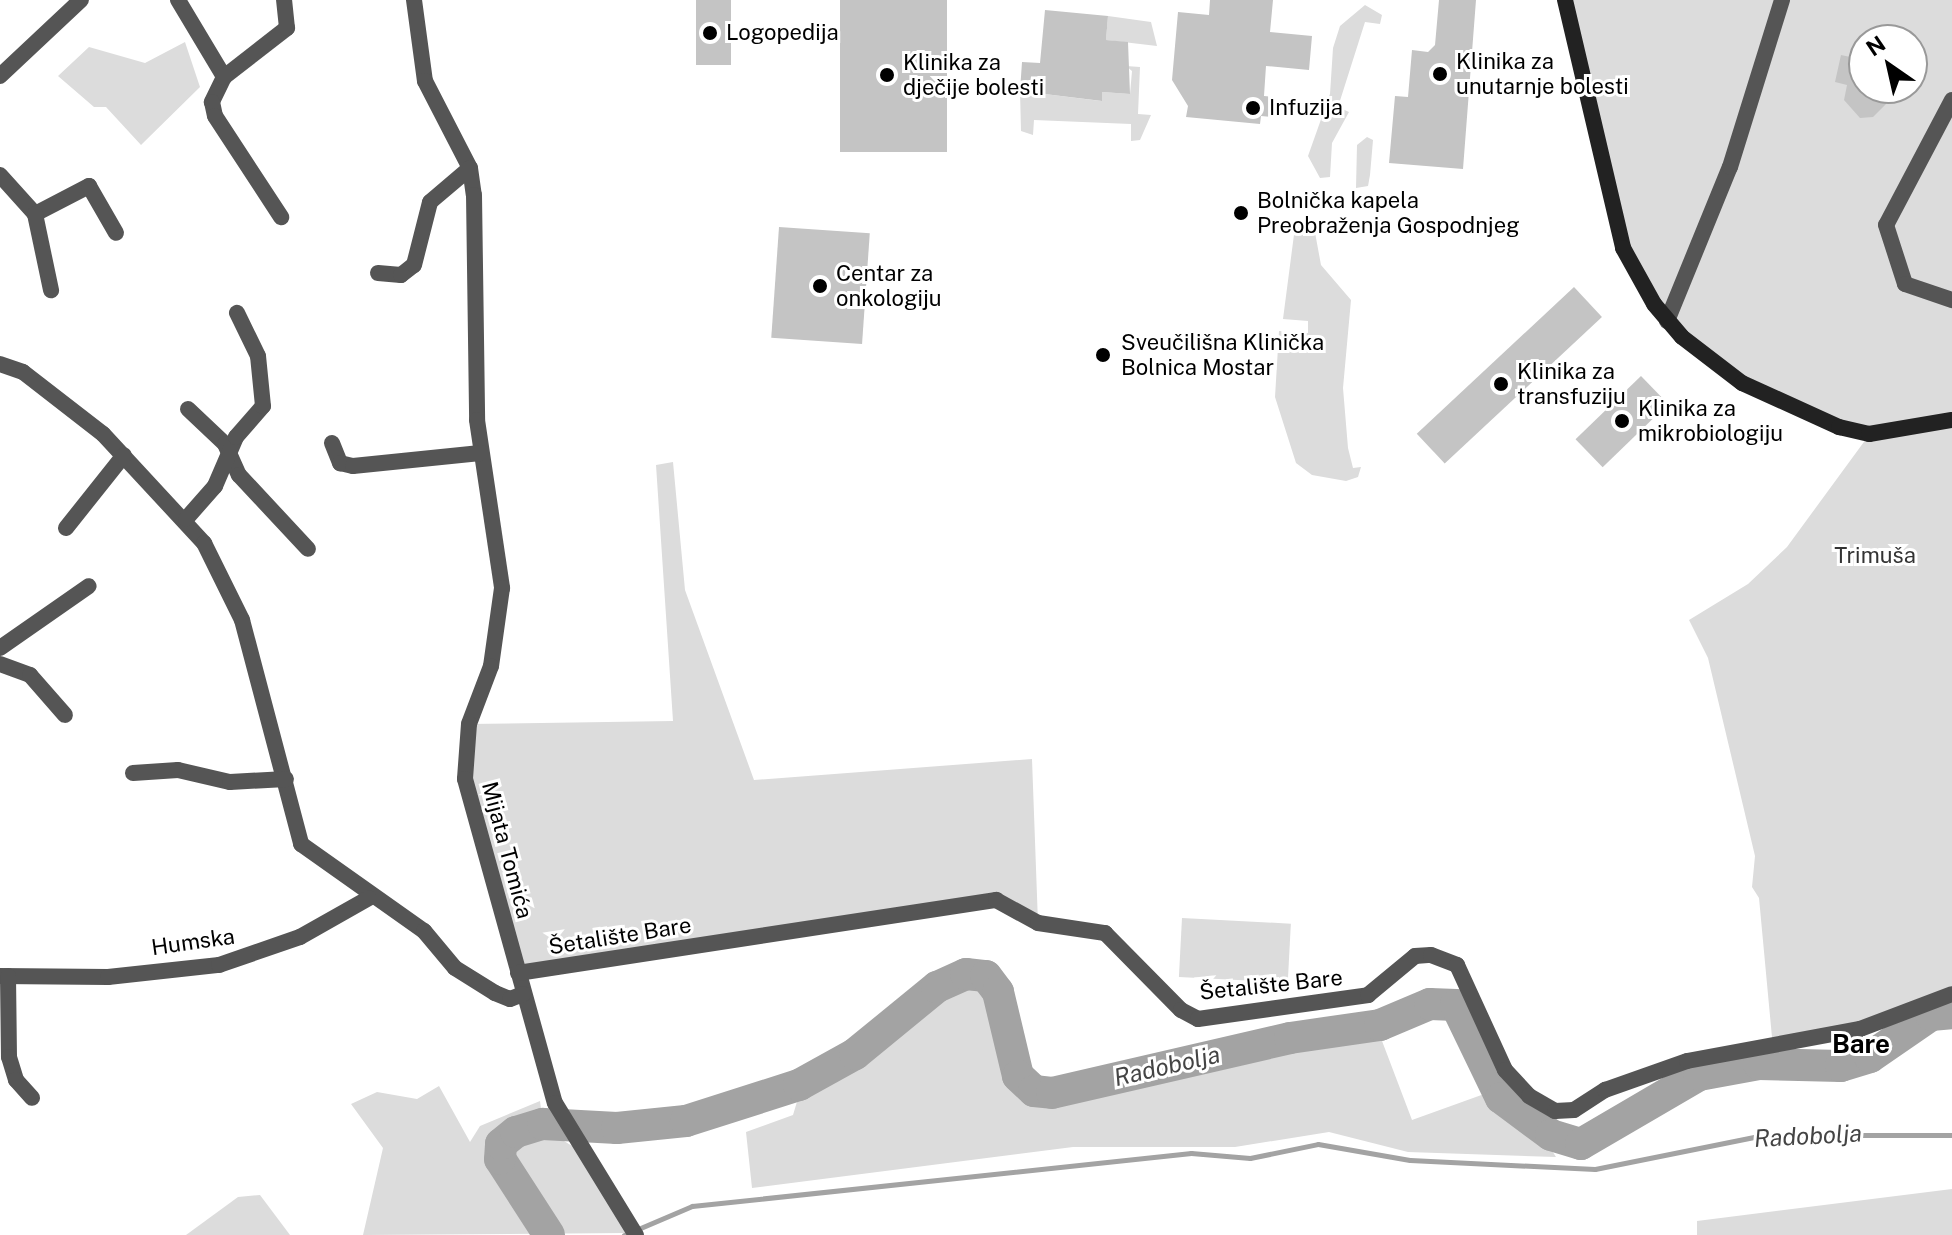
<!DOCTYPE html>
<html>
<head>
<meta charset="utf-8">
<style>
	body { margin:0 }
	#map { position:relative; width:1952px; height:1235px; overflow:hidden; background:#fff; font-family:"Public Sans",sans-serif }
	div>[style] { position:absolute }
	.green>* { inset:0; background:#dcdcdc; transform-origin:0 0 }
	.stream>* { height:5px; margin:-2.5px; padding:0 2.5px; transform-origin:2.5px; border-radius:2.5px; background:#a3a3a3 }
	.river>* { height:32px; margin:-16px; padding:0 16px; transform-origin:16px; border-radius:16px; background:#a3a3a3 }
	.building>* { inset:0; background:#c4c4c4; transform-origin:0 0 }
	.street>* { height:16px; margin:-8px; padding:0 8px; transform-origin:8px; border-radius:8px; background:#555 }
	.secondary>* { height:16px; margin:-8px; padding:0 8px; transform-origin:8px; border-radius:8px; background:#222 }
	.dots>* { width:22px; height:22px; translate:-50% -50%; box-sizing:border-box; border:4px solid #fff; border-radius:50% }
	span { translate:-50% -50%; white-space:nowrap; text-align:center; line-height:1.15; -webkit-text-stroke:6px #fff; paint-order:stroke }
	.poi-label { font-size:22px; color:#000 }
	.left { translate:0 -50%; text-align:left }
	.park-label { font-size:22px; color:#333 }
	.street-label { font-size:22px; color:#000 }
	.water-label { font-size:24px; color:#444; font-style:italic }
	.quarter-label { font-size:26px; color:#000; font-weight:700 }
	.north { position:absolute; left:1848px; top:24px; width:80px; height:80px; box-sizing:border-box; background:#fff; border:2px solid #999; border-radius:50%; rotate:326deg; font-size:22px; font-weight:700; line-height:32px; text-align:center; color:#000 }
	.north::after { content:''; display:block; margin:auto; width:28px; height:36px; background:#000; clip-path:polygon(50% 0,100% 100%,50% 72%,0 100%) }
</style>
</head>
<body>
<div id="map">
	<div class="green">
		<div style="clip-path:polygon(evenodd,1565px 0,1952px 0,1952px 994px,1901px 1014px,1773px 1048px,1759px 898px,1752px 887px,1755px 856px,1708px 658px,1689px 620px,1748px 584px,1787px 547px,1869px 435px,1717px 368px,1636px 273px,1565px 0,1864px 40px,1912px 40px,1912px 88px,1864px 88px,1864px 40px)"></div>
		<div style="clip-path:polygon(1365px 5px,1382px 15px,1380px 24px,1365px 22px,1338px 107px,1349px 112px,1332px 143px,1330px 177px,1320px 178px,1308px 156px,1330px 94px,1333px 48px,1340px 26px)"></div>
		<div style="clip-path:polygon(1108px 16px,1151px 22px,1157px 46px,1106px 40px)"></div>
		<div style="clip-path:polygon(185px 42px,200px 87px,141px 145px,106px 107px,94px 107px,58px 76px,89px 47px,145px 63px)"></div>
		<div style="clip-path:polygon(1126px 66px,1140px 67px,1138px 114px,1151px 115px,1140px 140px,1131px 141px,1131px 124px,1034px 120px,1033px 135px,1021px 131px,1020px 91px,1101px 101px,1102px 92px,1130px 94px,1132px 71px)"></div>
		<div style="clip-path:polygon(1367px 137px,1373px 140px,1370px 175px,1368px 186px,1356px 188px,1357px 145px)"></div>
		<div style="clip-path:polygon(1295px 227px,1314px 227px,1321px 265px,1351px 300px,1343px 388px,1348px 448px,1353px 468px,1361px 467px,1358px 477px,1346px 481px,1312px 475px,1296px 463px,1275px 397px,1279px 331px,1308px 333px,1308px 321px,1283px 319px)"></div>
		<div style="clip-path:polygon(673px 462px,685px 590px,754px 780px,1032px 759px,1038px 923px,1005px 904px,518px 973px,465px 779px,468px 724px,673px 721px,656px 465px)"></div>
		<div style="left:1182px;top:918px;width:109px;height:59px;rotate:3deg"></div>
		<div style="clip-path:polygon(965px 983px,980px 985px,989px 997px,1007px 1077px,1026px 1097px,1060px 1098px,1379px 1033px,1412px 1120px,1487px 1093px,1544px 1138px,1556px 1157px,1408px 1152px,1329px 1132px,1235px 1147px,1073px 1147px,752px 1188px,746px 1132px,793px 1115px,799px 1095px)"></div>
		<div style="clip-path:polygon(439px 1086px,470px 1142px,480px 1126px,540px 1101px,543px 1124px,559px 1125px,564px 1141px,582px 1152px,628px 1233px,363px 1235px,383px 1148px,351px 1104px,377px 1092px,417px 1099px)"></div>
		<div style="clip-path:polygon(1952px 1189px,1952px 1235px,1697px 1235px,1697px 1221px)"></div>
		<div style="clip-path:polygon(260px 1195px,290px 1235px,186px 1235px,238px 1197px)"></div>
	</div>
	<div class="stream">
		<div style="left:624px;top:1235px;width:74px;rotate:-23.1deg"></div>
		<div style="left:692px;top:1206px;width:502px;rotate:-6.06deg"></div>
		<div style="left:1191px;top:1153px;width:59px;rotate:4.8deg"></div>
		<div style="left:1250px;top:1158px;width:69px;rotate:-11.6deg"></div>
		<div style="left:1318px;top:1144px;width:93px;rotate:9.9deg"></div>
		<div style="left:1410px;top:1160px;width:185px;rotate:2.8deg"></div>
		<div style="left:1595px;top:1169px;width:171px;rotate:-11.4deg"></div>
		<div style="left:1763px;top:1135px;width:189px"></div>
	</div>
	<div class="river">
		<div style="left:549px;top:1235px;width:90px;rotate:-122.8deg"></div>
		<div style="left:500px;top:1159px;width:15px;rotate:-86deg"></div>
		<div style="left:501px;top:1144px;width:19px;rotate:-39deg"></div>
		<div style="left:516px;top:1132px;width:28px;rotate:-17deg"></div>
		<div style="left:543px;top:1124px;width:74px;rotate:3.1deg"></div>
		<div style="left:617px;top:1128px;width:69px;rotate:-5.8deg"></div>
		<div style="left:686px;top:1121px;width:119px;rotate:-17.7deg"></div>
		<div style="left:799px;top:1085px;width:64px;rotate:-29deg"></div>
		<div style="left:855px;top:1054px;width:106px;rotate:-39.3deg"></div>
		<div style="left:937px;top:987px;width:32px;rotate:-24deg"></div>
		<div style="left:966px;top:974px;width:20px;rotate:6deg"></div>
		<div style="left:986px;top:976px;width:20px;rotate:53deg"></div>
		<div style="left:998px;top:992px;width:86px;rotate:76.6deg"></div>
		<div style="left:1018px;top:1076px;width:22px;rotate:43deg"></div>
		<div style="left:1034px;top:1091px;width:18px;rotate:6deg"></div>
		<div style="left:1052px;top:1093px;width:244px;rotate:-13deg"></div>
		<div style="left:1290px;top:1038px;width:91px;rotate:-8.2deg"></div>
		<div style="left:1380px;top:1025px;width:54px;rotate:-22.8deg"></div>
		<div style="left:1430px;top:1004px;width:26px;rotate:2deg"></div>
		<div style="left:1456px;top:1005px;width:103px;rotate:64.2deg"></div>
		<div style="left:1501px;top:1098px;width:62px;rotate:36.5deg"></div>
		<div style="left:1551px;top:1135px;width:31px;rotate:17deg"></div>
		<div style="left:1581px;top:1144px;width:137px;rotate:-30.3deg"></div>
		<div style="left:1699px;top:1075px;width:61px;rotate:-10.4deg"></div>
		<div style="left:1759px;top:1064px;width:82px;rotate:1.4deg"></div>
		<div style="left:1841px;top:1066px;width:30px;rotate:-17deg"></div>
		<div style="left:1870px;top:1057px;width:74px;rotate:-34.5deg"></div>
		<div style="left:1931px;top:1015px;width:21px;rotate:-5deg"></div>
	</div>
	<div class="building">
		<div style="left:696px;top:0;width:35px;height:65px"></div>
		<div style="left:840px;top:0;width:107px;height:152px"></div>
		<div style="clip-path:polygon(1210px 0,1273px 0,1270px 32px,1312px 36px,1309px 70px,1266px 66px,1264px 96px,1274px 97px,1273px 117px,1261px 116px,1260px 124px,1186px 117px,1188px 106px,1172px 80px,1178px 12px,1209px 15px)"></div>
		<div style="clip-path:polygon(1439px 0,1476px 0,1463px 169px,1389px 163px,1395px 96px,1408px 97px,1412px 50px,1428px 52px,1435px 45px)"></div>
		<div style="clip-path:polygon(1045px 10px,1108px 16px,1106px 40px,1128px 42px,1130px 94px,1102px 92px,1102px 101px,1020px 91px,1022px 62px,1040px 63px)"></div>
		<div style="clip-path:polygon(1841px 55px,1864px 60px,1864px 88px,1890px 88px,1886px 104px,1873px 117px,1860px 118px,1844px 100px,1847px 85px,1835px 82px)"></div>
		<div style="left:779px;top:227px;width:91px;height:111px;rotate:4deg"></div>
		<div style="left:1574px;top:287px;width:41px;height:215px;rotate:47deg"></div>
		<div style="left:1641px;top:376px;width:39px;height:91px;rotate:46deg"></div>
	</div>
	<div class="street">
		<div style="left:178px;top:0;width:90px;rotate:59.1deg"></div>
		<div style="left:224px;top:77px;width:28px;rotate:116deg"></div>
		<div style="left:212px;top:102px;width:14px;rotate:78deg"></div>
		<div style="left:215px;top:116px;width:121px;rotate:56.8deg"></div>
		<div style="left:414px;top:0;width:82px;rotate:82.3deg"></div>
		<div style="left:425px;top:81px;width:98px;rotate:62.7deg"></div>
		<div style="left:470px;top:168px;width:27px;rotate:82deg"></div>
		<div style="left:474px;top:195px;width:225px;rotate:89.2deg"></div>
		<div style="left:477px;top:420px;width:170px;rotate:81.5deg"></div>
		<div style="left:502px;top:588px;width:79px;rotate:98deg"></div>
		<div style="left:491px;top:666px;width:62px;rotate:110.8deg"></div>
		<div style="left:469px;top:724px;width:55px;rotate:94.2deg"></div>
		<div style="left:465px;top:779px;width:336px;rotate:74.5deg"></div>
		<div style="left:555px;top:1103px;width:155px;rotate:58.5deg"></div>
		<div style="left:0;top:76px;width:111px;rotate:-43.2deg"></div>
		<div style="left:224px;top:77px;width:80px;rotate:-37.9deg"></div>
		<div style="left:287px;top:28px;width:28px;rotate:-96deg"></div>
		<div style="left:1952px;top:100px;width:141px;rotate:117.8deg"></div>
		<div style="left:1886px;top:225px;width:62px;rotate:72.1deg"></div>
		<div style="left:1905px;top:284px;width:50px;rotate:18.8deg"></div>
		<div style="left:0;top:175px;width:52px;rotate:48.1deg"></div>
		<div style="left:35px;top:214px;width:61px;rotate:-27.4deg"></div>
		<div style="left:89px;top:186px;width:54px;rotate:60.1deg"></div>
		<div style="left:35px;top:214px;width:78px;rotate:78.1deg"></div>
		<div style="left:378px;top:273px;width:23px;rotate:5deg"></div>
		<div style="left:401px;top:275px;width:16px;rotate:-38deg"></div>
		<div style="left:414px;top:265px;width:65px;rotate:-75.7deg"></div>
		<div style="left:430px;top:202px;width:52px;rotate:-40.4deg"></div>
		<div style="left:1667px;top:321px;width:166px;rotate:-67.8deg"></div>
		<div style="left:1730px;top:167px;width:175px;rotate:-72.7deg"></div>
		<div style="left:0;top:364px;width:24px;rotate:19deg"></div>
		<div style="left:23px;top:372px;width:101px;rotate:37.8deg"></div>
		<div style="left:103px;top:434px;width:149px;rotate:47.2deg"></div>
		<div style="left:204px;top:543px;width:86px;rotate:63.7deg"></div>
		<div style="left:242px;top:620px;width:232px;rotate:75.2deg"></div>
		<div style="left:301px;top:844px;width:151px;rotate:35.3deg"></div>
		<div style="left:424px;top:931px;width:48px;rotate:50deg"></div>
		<div style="left:455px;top:968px;width:47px;rotate:32deg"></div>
		<div style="left:495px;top:993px;width:16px;rotate:22deg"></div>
		<div style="left:510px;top:999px;width:14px;rotate:-21deg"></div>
		<div style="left:188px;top:409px;width:51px;rotate:43.4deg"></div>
		<div style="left:225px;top:444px;width:34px;rotate:66deg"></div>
		<div style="left:239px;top:475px;width:101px;rotate:47deg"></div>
		<div style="left:332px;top:443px;width:22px;rotate:68deg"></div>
		<div style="left:340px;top:463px;width:13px;rotate:13deg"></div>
		<div style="left:353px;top:466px;width:128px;rotate:-5.8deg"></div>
		<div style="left:186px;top:519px;width:44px;rotate:-48.7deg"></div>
		<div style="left:215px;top:486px;width:53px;rotate:-66.8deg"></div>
		<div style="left:236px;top:437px;width:41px;rotate:-48.9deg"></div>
		<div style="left:263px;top:406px;width:50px;rotate:-95.7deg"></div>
		<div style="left:258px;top:356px;width:48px;rotate:-116deg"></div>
		<div style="left:66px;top:528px;width:93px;rotate:-51.5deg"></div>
		<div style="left:0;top:648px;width:108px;rotate:-34.9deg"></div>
		<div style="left:0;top:664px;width:32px;rotate:20deg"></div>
		<div style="left:30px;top:675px;width:53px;rotate:48.8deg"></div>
		<div style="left:133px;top:773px;width:45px;rotate:-3.8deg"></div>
		<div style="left:178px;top:770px;width:53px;rotate:13deg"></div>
		<div style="left:230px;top:782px;width:56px;rotate:-3.1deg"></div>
		<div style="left:518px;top:973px;width:484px;rotate:-8.7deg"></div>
		<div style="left:996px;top:900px;width:48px;rotate:28.7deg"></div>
		<div style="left:1038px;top:923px;width:68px;rotate:8.5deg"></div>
		<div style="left:1105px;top:933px;width:108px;rotate:45.4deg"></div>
		<div style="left:1181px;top:1010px;width:19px;rotate:28deg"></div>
		<div style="left:1198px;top:1019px;width:172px;rotate:-8deg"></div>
		<div style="left:1368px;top:995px;width:61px;rotate:-39.7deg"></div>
		<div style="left:1415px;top:956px;width:16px;rotate:-4deg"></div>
		<div style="left:1431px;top:955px;width:28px;rotate:21deg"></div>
		<div style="left:1457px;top:965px;width:115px;rotate:65.4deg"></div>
		<div style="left:1505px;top:1070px;width:35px;rotate:47deg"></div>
		<div style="left:1529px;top:1096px;width:30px;rotate:30deg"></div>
		<div style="left:1555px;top:1111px;width:19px;rotate:-3deg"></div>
		<div style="left:1574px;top:1110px;width:37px;rotate:-33deg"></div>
		<div style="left:1605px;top:1090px;width:87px;rotate:-19.5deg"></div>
		<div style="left:1687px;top:1061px;width:176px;rotate:-10.5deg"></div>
		<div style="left:1860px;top:1029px;width:98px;rotate:-20.8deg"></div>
		<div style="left:0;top:976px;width:108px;rotate:0.5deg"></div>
		<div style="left:108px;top:977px;width:112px;rotate:-6.2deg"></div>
		<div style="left:219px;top:965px;width:86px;rotate:-19.1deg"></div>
		<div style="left:300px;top:937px;width:79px;rotate:-29.5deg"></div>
		<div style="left:8px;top:976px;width:81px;rotate:89.3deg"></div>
		<div style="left:9px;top:1057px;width:24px;rotate:73deg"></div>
		<div style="left:16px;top:1080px;width:24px;rotate:48deg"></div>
	</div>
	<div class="secondary">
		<div style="left:1565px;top:0;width:255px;rotate:76.8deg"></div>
		<div style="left:1623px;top:248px;width:64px;rotate:61deg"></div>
		<div style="left:1654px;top:304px;width:43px;rotate:49.7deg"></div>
		<div style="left:1682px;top:337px;width:76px;rotate:37.5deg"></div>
		<div style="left:1742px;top:383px;width:107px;rotate:24.4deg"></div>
		<div style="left:1839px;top:427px;width:31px;rotate:13deg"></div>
		<div style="left:1869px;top:434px;width:84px;rotate:-9.6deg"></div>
	</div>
	<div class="dots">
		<div style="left:710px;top:33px;background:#000"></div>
		<div style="left:1440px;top:74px;background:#000"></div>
		<div style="left:887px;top:75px;background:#000"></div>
		<div style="left:1253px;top:108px;background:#000"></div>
		<div style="left:1241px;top:213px;background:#000"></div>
		<div style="left:820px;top:286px;background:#000"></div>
		<div style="left:1103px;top:355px;background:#000"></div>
		<div style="left:1501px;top:384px;background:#000"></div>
		<div style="left:1622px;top:421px;background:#000"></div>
	</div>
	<div class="poi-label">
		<span class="left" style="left:726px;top:33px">Logopedija</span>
		<span class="left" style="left:1456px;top:74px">Klinika za<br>unutarnje bolesti</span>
		<span class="left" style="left:903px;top:75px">Klinika za<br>dječije bolesti</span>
		<span class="left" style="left:1269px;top:108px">Infuzija</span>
		<span class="left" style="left:1257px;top:213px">Bolnička kapela<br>Preobraženja Gospodnjeg</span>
		<span class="left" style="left:836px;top:286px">Centar za<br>onkologiju</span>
		<span class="left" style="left:1121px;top:355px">Sveučilišna Klinička<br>Bolnica Mostar</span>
		<span class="left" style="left:1517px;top:384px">Klinika za<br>transfuziju</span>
		<span class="left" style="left:1638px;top:421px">Klinika za<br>mikrobiologiju</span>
	</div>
	<div class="park-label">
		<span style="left:1875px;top:556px">Trimuša</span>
	</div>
	<div class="street-label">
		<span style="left:507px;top:850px;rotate:75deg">Mijata Tomića</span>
		<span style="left:620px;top:936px;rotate:-9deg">Šetalište Bare</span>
		<span style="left:193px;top:942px;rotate:-8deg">Humska</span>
		<span style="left:1271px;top:985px;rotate:-6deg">Šetalište Bare</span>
	</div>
	<div class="water-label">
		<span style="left:1167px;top:1066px;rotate:-13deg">Radobolja</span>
		<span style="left:1808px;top:1136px;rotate:-3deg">Radobolja</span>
	</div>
	<div class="quarter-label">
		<span style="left:1861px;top:1044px">Bare</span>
	</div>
	<div class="north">N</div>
</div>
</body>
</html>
